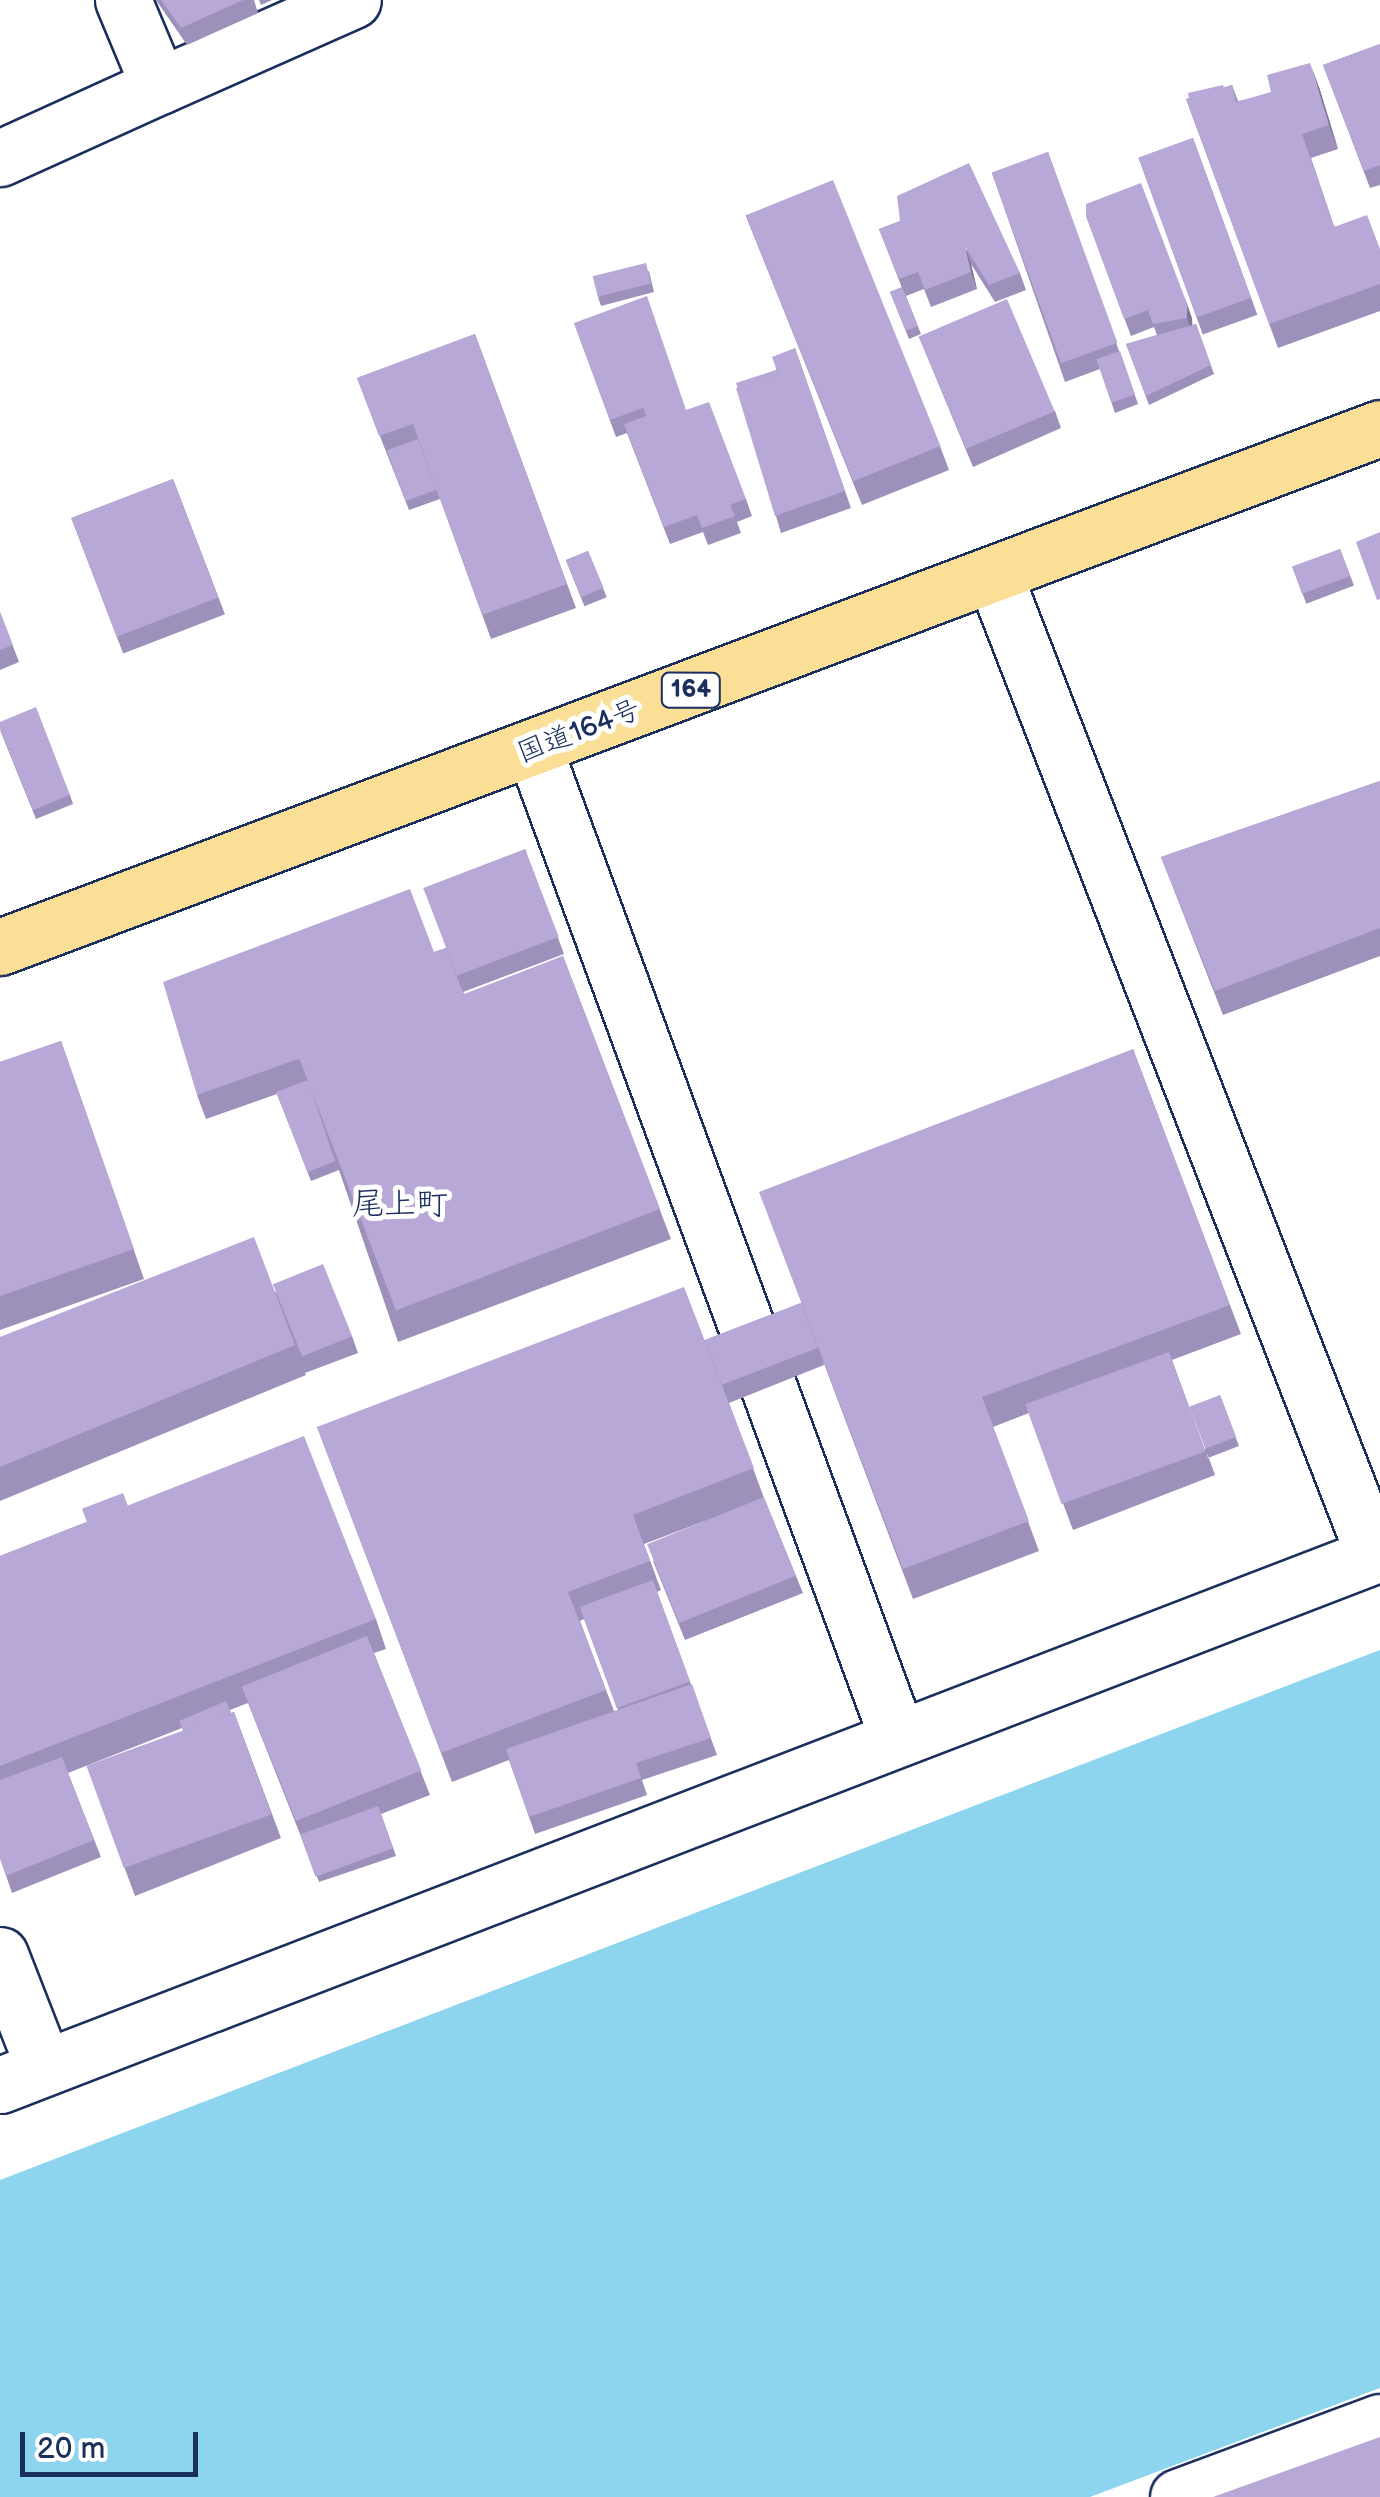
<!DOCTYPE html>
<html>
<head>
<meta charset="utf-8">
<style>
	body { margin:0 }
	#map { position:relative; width:1380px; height:2497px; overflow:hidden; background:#fff; font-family:"Balsamiq Sans","Klee One",sans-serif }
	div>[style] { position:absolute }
	.water>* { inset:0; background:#8dd5ee }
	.roads { filter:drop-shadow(2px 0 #1b2f5e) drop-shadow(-2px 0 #1b2f5e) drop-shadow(0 2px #1b2f5e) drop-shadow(0 -2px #1b2f5e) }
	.minor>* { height:55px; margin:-27.5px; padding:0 27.5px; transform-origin:27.5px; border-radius:27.5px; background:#fff }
	.highway>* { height:55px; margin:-27.5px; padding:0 27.5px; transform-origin:27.5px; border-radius:27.5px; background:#fbdf96 }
	.wall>* { inset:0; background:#9d90ba; transform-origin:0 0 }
	.shaded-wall>* { inset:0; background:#807697 }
	.building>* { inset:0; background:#b7a8d8; transform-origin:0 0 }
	span { translate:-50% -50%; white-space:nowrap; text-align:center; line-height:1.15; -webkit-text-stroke:10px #fff; paint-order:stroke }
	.shield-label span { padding:2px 8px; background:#fff; border:2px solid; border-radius:8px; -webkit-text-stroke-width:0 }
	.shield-label { font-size:25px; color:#1b2f5e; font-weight:700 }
	.street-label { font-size:28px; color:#1b2f5e }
	.quarter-label { font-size:32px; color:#1b2f5e }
	.scale { position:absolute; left:20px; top:2432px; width:178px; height:45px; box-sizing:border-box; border:5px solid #1b2f5e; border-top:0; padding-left:12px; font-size:30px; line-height:35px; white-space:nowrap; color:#1b2f5e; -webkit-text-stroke:8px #fff; paint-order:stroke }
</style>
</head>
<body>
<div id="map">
	<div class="water">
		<div style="clip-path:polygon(1380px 1650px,1380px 2388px,1090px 2497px,0 2497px,0 2180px)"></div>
	</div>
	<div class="roads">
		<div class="minor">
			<div style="left:123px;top:0;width:93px;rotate:67.3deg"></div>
			<div style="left:159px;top:86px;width:212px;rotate:-23.9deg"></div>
			<div style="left:0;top:158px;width:175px;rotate:-24.4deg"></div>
			<div style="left:994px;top:575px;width:1051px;rotate:68.81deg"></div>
			<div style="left:534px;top:749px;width:1052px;rotate:69.81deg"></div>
			<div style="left:0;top:1955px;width:121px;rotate:68.7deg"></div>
			<div style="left:0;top:2085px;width:1479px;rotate:-21.08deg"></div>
			<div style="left:1178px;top:2497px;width:215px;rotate:-20.4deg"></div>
		</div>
		<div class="highway">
			<div style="left:0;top:947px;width:1474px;rotate:-20.61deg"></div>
		</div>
	</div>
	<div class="wall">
		<div style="clip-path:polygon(156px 0,254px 0,258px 13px,187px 45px)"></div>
		<div style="clip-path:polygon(259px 0,272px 0,261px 5px)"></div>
		<div style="clip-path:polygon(1380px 44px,1380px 185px,1370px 188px,1323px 65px)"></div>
		<div style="clip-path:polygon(1232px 85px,1238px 101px,1319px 87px,1338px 149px,1311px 158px,1334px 226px,1380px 249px,1380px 311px,1278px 348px,1186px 99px)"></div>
		<div style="left:1193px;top:138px;width:188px;height:58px;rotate:70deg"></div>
		<div style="clip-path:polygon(1048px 152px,1138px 404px,1115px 413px,1100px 369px,1065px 382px,992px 173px)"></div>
		<div style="clip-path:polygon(745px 214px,940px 446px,949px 470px,862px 505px)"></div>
		<div style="clip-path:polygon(1086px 216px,1192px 318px,1192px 325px,1196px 324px,1214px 374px,1149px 405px,1126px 344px,1157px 335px,1154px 327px,1131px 336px)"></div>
		<div style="clip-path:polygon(900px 221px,1020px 273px,1026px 290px,995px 302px,971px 264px,977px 289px,931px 307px,924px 289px,906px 296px,921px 334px,909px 339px,890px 292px,902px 288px,879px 229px)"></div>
		<div style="clip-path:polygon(649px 271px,654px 292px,601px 306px,598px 297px)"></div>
		<div style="clip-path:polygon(574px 323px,686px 410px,746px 499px,752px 516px,737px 522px,741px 533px,708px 545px,703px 532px,670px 544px,627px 433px,616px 437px)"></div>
		<div style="clip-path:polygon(475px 334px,576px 608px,491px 639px,423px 452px,440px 499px,409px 510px,357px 378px)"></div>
		<div style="clip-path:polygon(919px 337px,1055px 411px,1061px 428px,973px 467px)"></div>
		<div style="clip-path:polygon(795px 348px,851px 508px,781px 533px,738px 388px,776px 370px)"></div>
		<div style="left:173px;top:479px;width:145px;height:109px;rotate:69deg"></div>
		<div style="left:1340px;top:549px;width:39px;height:51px;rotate:69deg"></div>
		<div style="left:588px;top:551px;width:50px;height:24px;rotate:68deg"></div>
		<div style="clip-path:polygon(0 612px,19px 662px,0 670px)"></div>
		<div style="clip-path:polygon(0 730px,70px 795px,73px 804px,36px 819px)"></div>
		<div style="clip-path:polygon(1380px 781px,1380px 956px,1223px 1015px,1161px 857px)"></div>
		<div style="clip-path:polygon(525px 849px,564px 954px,463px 992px,465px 995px,563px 956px,671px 1239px,398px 1342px,339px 1170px,311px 1181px,277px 1094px,206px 1119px,197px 1095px,434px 952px,446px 948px)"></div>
		<div style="clip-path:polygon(61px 1041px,144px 1279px,0 1330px,0 1062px)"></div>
		<div style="clip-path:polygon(evenodd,1133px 1049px,1241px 1334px,1172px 1360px,1205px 1450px,1220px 1395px,1239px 1446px,1208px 1458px,1207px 1453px,1215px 1475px,1073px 1530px,1029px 1413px,993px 1427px,1039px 1551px,913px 1599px,823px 1361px,824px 1365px,729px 1403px,764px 1498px,803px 1593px,685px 1640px,653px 1561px,705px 1521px,644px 1544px,661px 1590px,657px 1592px,717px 1755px,642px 1780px,647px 1795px,535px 1834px,509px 1760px,452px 1782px,317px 1427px,705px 1340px,801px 1303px,1133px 1049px,584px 1619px,618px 1710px,614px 1711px,580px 1621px,584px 1619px)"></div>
		<div style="clip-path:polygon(274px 1291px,352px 1336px,358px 1353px,305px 1373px,306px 1375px,0 1501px,0 1337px)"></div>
		<div style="clip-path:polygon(128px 1506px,376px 1619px,386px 1649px,374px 1653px,430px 1795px,381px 1814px,396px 1856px,319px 1882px,248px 1703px,230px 1710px,231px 1713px,234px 1712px,281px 1838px,135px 1896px,89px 1772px,184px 1733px,182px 1728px,68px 1773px,101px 1857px,12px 1893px,0 1858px,0 1556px)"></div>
	</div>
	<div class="shaded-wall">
		<div style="clip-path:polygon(1310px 63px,1319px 87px,1338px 149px,1329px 125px)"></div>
		<div style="clip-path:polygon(965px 247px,971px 264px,977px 289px,971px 272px)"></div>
		<div style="clip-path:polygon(1186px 301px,1192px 318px,1193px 335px,1187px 318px)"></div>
	</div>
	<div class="building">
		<div style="clip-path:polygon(161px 0,243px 0,181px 28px)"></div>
		<div style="clip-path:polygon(1380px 44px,1380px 165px,1364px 171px,1323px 65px)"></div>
		<div style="clip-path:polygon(1310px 63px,1329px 125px,1302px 134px,1334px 227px,1367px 215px,1380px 249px,1380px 284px,1269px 324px,1186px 99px,1232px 85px,1236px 102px,1271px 92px,1267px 75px)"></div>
		<div style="clip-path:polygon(1223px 85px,1224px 88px,1189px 98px,1188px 93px)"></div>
		<div style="left:1193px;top:138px;width:170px;height:58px;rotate:70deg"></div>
		<div style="left:1048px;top:152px;width:203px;height:60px;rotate:70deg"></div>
		<div style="clip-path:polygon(969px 163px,1020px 273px,989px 285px,965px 247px,971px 272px,925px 290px,918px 272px,899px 279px,879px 229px,900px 221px,897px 196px)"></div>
		<div style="left:833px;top:180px;width:287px;height:94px;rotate:68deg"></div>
		<div style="clip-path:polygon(1141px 183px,1186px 301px,1187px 318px,1153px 324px,1148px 310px,1124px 319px,1086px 216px,1086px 204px)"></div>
		<div style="left:646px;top:263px;width:21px;height:55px;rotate:76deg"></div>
		<div style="left:902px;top:287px;width:42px;height:13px;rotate:68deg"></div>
		<div style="clip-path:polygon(647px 296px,686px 410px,709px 402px,746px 499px,730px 505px,735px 516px,702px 528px,697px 515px,664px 527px,624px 424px,646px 416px,643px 408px,610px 420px,574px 323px)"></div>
		<div style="left:1007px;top:299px;width:122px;height:96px;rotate:67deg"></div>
		<div style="clip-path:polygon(1196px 324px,1211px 365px,1146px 396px,1126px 344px)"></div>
		<div style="clip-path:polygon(475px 334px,567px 584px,482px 615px,413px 424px,379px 436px,357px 378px)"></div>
		<div style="clip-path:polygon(795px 348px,845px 491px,775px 516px,736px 388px,778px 374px,772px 357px)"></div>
		<div style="left:1120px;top:351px;width:46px;height:25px;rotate:71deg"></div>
		<div style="clip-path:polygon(776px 370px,778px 374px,738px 388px,736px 383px)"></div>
		<div style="left:418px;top:439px;width:54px;height:33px;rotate:70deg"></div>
		<div style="left:173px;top:479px;width:127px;height:109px;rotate:69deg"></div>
		<div style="clip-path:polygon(1380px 532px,1380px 599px,1377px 600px,1356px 542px)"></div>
		<div style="left:1340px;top:549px;width:29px;height:51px;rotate:70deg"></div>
		<div style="left:588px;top:551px;width:40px;height:24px;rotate:67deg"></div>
		<div style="clip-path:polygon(0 612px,13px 645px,0 650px)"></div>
		<div style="clip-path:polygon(36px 707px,70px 795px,33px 810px,0 729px,0 722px)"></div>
		<div style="clip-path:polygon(1380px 781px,1380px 928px,1215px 991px,1161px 857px)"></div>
		<div style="left:525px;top:849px;width:94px;height:109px;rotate:69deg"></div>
		<div style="clip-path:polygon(410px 889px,434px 952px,446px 948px,464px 995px,335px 1046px,197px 1095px,163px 982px)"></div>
		<div style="left:563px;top:956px;width:271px;height:283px;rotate:69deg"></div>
		<div style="clip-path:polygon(61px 1041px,134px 1249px,0 1296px,0 1062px)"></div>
		<div style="clip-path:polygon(1133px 1049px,1230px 1305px,982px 1397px,1029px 1521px,903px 1569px,759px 1192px)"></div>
		<div style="clip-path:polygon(308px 1080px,335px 1161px,308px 1172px,276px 1092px)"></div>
		<div style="clip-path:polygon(254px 1237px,295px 1345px,0 1467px,0 1337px)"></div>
		<div style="left:323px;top:1264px;width:78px;height:54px;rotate:68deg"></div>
		<div style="clip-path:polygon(684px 1287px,754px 1468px,633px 1515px,650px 1561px,568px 1592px,606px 1690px,441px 1753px,317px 1427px)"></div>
		<div style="left:801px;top:1303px;width:48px;height:103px;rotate:69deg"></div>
		<div style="left:1169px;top:1352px;width:106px;height:153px;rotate:70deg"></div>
		<div style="left:1220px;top:1395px;width:45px;height:33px;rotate:69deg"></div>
		<div style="clip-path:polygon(304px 1436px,376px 1619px,0 1766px,0 1556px)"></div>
		<div style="left:123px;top:1493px;width:14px;height:44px;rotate:69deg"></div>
		<div style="left:764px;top:1497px;width:85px;height:126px;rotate:68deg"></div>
		<div style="left:653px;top:1580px;width:108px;height:78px;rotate:70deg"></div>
		<div style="left:367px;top:1636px;width:145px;height:135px;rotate:68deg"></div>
		<div style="clip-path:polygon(692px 1684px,711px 1738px,636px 1763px,641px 1778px,529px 1817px,506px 1749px)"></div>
		<div style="left:226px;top:1701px;width:13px;height:51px;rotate:67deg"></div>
		<div style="left:234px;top:1712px;width:109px;height:157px;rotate:70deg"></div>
		<div style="clip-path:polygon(62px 1757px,94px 1840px,6px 1876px,0 1858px,0 1780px)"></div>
		<div style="left:378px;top:1806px;width:45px;height:83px;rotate:70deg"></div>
		<div style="clip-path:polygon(1380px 2437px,1380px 2497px,1213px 2497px)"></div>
	</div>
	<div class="shield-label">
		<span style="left:691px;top:690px">164</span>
	</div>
	<div class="street-label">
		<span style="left:579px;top:732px;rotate:-21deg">国道164号</span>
	</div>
	<div class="quarter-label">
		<span style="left:400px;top:1205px">尾上町</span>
	</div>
	<div class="scale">20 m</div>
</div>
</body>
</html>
